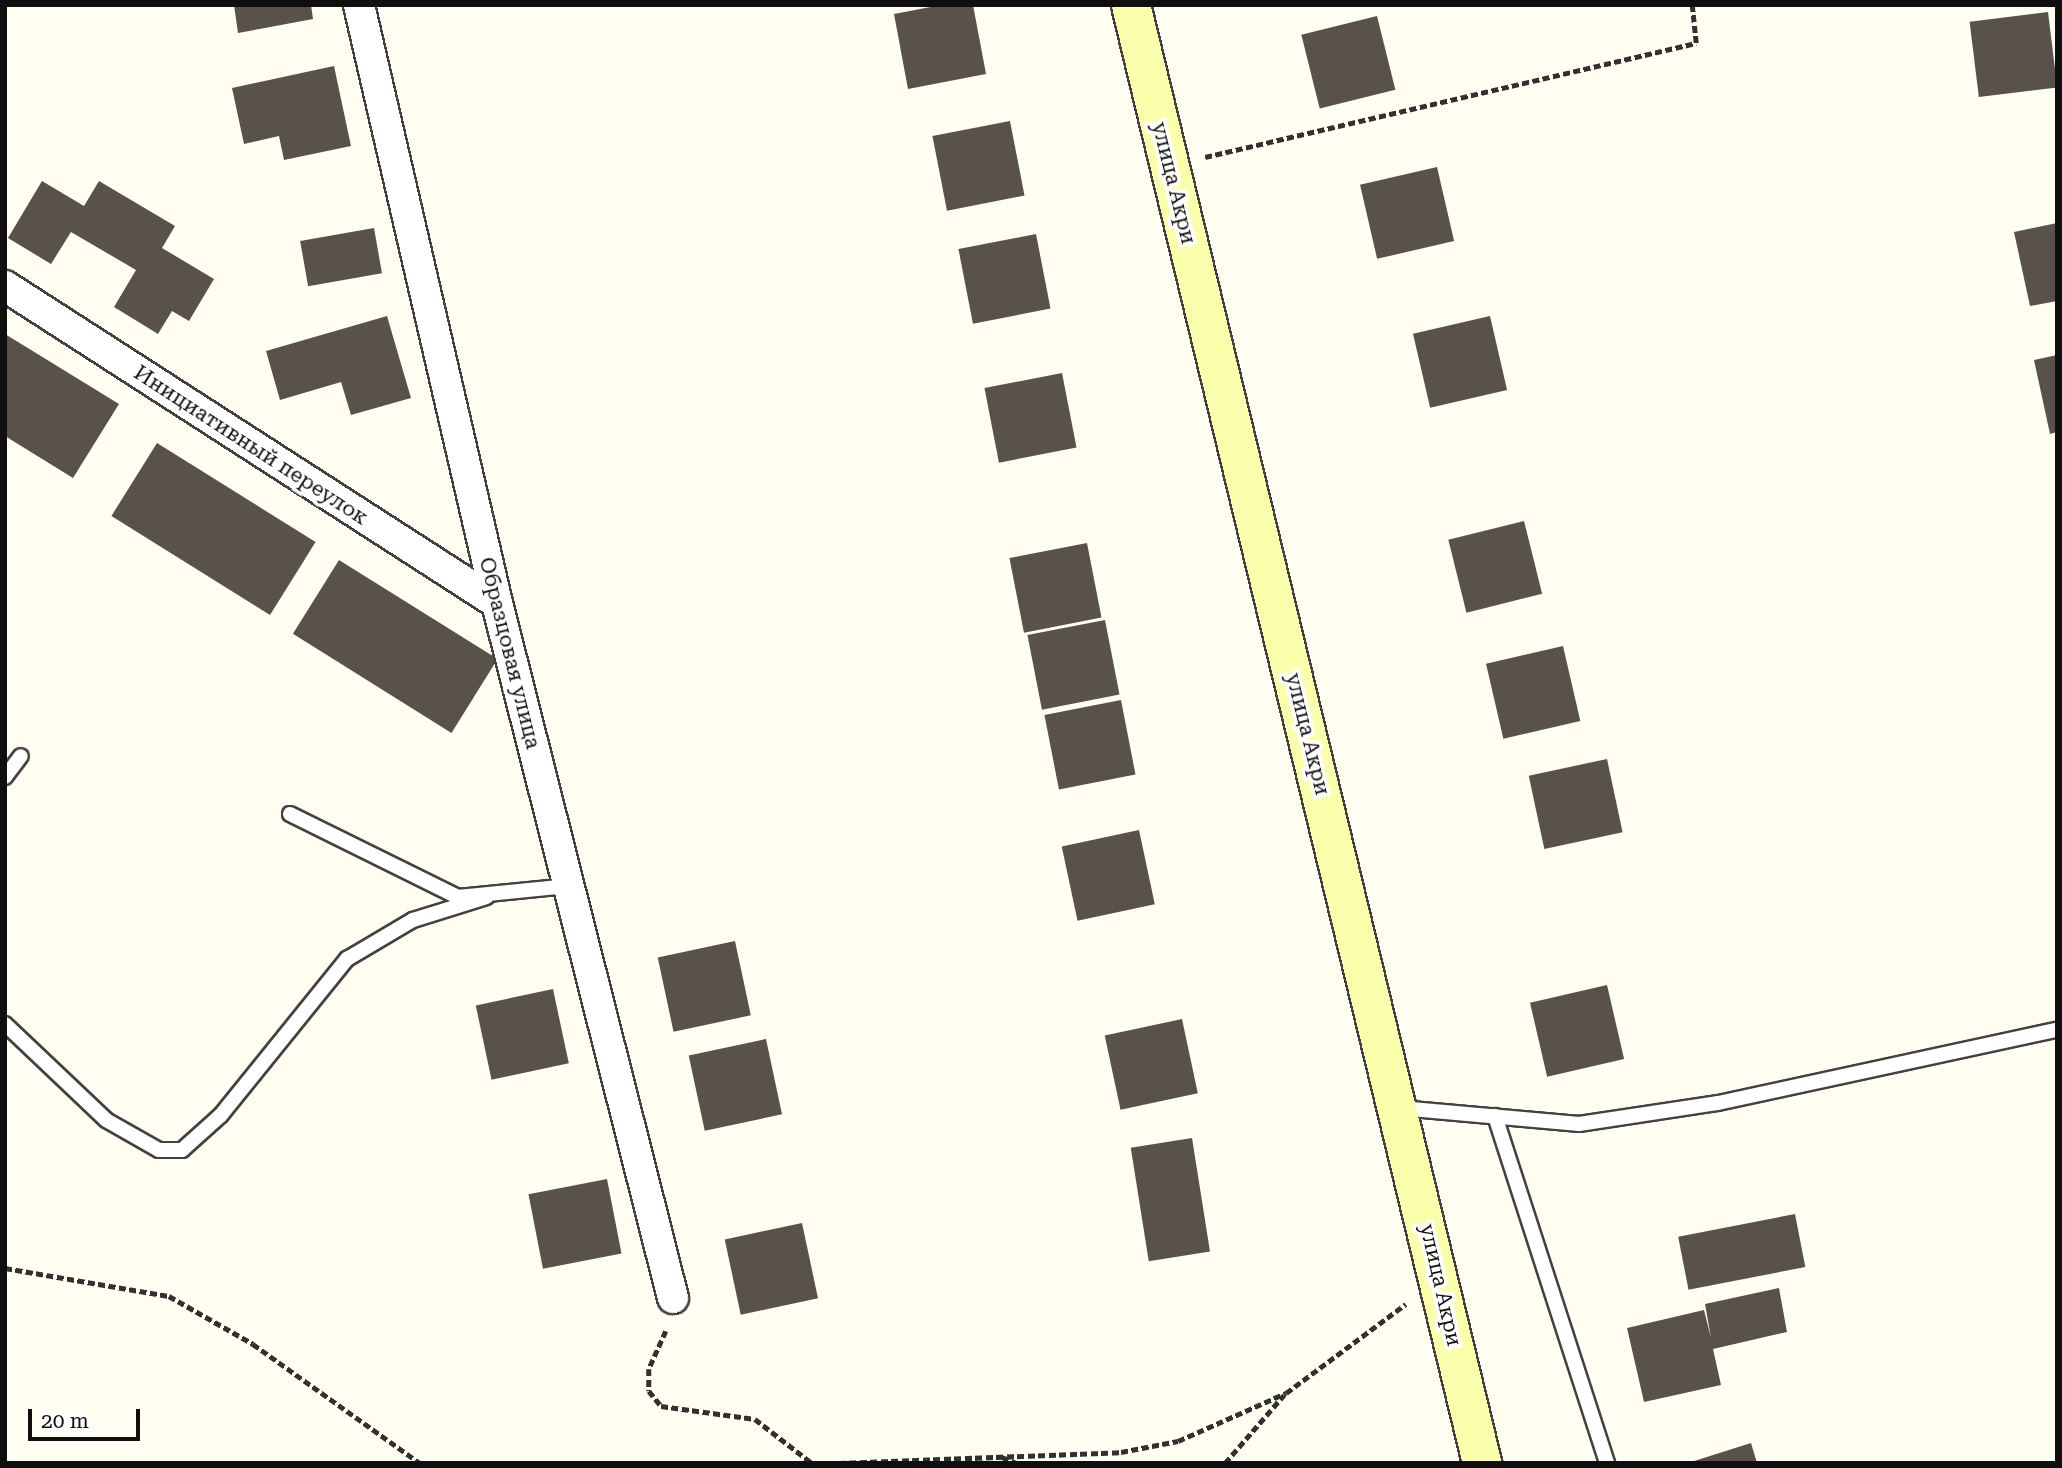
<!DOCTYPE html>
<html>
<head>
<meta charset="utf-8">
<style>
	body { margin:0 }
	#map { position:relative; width:2062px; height:1468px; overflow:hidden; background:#fffef1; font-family:"Roboto Serif",serif }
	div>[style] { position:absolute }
	.building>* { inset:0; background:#58524b; transform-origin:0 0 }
	.path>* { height:4.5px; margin-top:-2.25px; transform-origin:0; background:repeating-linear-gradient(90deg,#313131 0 7px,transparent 0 10.5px) }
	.roads { filter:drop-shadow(2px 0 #424242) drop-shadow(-2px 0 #424242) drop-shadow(0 2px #424242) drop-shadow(0 -2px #424242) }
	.lane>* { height:14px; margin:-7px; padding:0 7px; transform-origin:7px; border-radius:7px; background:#fff }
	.street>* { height:30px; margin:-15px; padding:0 15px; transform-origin:15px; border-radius:15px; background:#fff }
	.secondary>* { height:38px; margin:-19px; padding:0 19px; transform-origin:19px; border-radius:19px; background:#fbffac }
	span { translate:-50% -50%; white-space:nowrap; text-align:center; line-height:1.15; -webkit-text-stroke:7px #fff; paint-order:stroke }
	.street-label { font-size:21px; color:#0f0f0f }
	.frame { position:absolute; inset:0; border:7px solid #0f0f0f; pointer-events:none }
	.scale { position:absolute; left:28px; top:1409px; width:112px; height:32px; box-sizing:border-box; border:4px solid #0f0f0f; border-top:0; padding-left:9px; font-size:21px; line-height:24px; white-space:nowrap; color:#0f0f0f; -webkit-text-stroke:5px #fff; paint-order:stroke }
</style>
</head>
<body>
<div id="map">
	<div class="building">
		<div style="clip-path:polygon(234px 5px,311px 5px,313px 19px,238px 33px)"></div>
		<div style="clip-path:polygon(941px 5px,973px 5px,986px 74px,908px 89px,894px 14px)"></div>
		<div style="left:2048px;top:12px;width:76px;height:79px;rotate:83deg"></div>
		<div style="left:1377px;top:16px;width:76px;height:78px;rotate:76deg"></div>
		<div style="clip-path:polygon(334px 66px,351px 146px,284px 160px,279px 136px,244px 144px,232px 88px)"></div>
		<div style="left:1010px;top:121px;width:76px;height:79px;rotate:79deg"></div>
		<div style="left:1437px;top:167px;width:76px;height:79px;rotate:77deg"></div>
		<div style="clip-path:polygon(42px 181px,84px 206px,99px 181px,175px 226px,162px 248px,214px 279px,189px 321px,172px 311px,158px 334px,114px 307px,136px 270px,71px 232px,51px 264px,8px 238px)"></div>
		<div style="clip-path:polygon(2057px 223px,2057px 301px,2030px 306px,2014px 232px)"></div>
		<div style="left:374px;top:228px;width:46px;height:75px;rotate:80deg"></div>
		<div style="left:1036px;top:234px;width:76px;height:79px;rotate:79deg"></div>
		<div style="clip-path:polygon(387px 316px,411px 398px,351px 415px,341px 382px,280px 400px,266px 351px)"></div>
		<div style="left:1490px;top:316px;width:76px;height:79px;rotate:77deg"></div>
		<div style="clip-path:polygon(5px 334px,119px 404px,73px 478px,5px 436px)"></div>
		<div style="clip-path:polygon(2057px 355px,2057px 432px,2050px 434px,2034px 360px)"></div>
		<div style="left:1062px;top:373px;width:76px;height:79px;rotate:79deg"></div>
		<div style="left:157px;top:443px;width:187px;height:86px;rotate:32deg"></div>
		<div style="left:1524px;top:521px;width:75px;height:78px;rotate:76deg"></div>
		<div style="left:1087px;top:543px;width:76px;height:79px;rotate:79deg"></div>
		<div style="left:339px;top:560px;width:187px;height:87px;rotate:32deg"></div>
		<div style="left:1105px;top:620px;width:76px;height:79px;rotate:79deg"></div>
		<div style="left:1563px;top:646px;width:77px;height:79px;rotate:77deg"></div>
		<div style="left:1121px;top:700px;width:76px;height:78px;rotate:79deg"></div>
		<div style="left:1607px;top:759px;width:75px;height:80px;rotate:78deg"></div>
		<div style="left:1139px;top:830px;width:76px;height:79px;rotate:78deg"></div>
		<div style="left:735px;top:941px;width:76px;height:79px;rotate:78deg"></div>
		<div style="left:1607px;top:985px;width:76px;height:79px;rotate:77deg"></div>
		<div style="left:553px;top:989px;width:76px;height:79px;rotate:78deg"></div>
		<div style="left:1182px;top:1019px;width:76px;height:79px;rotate:78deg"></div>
		<div style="left:766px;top:1039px;width:77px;height:79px;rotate:78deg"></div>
		<div style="left:1192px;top:1138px;width:115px;height:62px;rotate:81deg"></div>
		<div style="left:607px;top:1179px;width:76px;height:80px;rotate:79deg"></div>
		<div style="left:1795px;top:1214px;width:54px;height:119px;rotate:79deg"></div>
		<div style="left:802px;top:1223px;width:77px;height:79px;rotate:78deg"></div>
		<div style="clip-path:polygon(1779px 1288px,1787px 1332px,1713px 1349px,1721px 1385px,1644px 1402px,1627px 1328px,1704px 1310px,1711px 1338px,1705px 1304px)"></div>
		<div style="clip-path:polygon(1751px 1443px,1757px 1463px,1691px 1463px,1691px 1462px)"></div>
	</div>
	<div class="path">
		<div style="left:1205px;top:157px;width:504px;rotate:-13.07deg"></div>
		<div style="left:1696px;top:43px;width:38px;rotate:-96deg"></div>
		<div style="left:5px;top:1268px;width:166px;rotate:9.7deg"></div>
		<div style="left:169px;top:1296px;width:97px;rotate:29.7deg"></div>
		<div style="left:253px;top:1344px;width:205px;rotate:35.5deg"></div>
		<div style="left:666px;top:1331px;width:42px;rotate:114.1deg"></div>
		<div style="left:649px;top:1369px;width:22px;rotate:90deg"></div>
		<div style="left:649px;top:1391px;width:19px;rotate:51deg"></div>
		<div style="left:661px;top:1406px;width:95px;rotate:7.9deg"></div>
		<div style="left:755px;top:1419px;width:72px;rotate:37.7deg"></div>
		<div style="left:1002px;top:1457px;width:15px;rotate:23deg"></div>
		<div style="left:839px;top:1463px;width:282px;rotate:-2.2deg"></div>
		<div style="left:1121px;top:1452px;width:58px;rotate:-10.9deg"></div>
		<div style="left:1178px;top:1441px;width:118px;rotate:-24deg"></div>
		<div style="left:1286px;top:1393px;width:149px;rotate:-36.6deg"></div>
		<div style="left:1225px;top:1463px;width:90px;rotate:-49.1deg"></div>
	</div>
	<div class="roads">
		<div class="lane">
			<div style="left:5px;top:777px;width:26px;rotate:-53deg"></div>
			<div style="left:290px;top:814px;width:187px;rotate:26.3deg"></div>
			<div style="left:458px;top:897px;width:112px;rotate:-5.7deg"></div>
			<div style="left:5px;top:1024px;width:139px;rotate:43.5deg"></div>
			<div style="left:106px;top:1120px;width:61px;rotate:29.5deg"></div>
			<div style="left:159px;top:1150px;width:23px"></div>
			<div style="left:182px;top:1150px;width:52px;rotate:-41.9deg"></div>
			<div style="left:221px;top:1115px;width:201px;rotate:-51.1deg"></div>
			<div style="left:347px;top:959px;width:77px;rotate:-30.6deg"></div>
			<div style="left:413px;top:920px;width:77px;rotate:-17.3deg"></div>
			<div style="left:1400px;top:1108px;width:180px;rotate:5.1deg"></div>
			<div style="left:1579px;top:1124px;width:141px;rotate:-8.6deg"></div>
			<div style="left:1718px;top:1103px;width:347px;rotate:-12.2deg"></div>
			<div style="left:1495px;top:1116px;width:365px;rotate:72.1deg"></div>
		</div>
		<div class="street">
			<div style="left:359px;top:5px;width:614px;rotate:77.01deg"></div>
			<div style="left:497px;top:603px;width:717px;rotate:75.79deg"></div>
			<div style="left:5px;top:286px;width:585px;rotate:32.79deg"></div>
		</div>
		<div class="secondary">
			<div style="left:1131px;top:5px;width:1500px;rotate:76.46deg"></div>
		</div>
	</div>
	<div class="street-label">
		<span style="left:1174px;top:183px;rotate:76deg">улица Акри</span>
		<span style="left:251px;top:445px;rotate:33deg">Инициативный переулок</span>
		<span style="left:510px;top:653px;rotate:76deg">Образцовая улица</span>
		<span style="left:1308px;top:734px;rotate:76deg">улица Акри</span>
		<span style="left:1441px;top:1285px;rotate:77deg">улица Акри</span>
	</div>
	<div class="frame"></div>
	<div class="scale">20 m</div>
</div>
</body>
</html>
